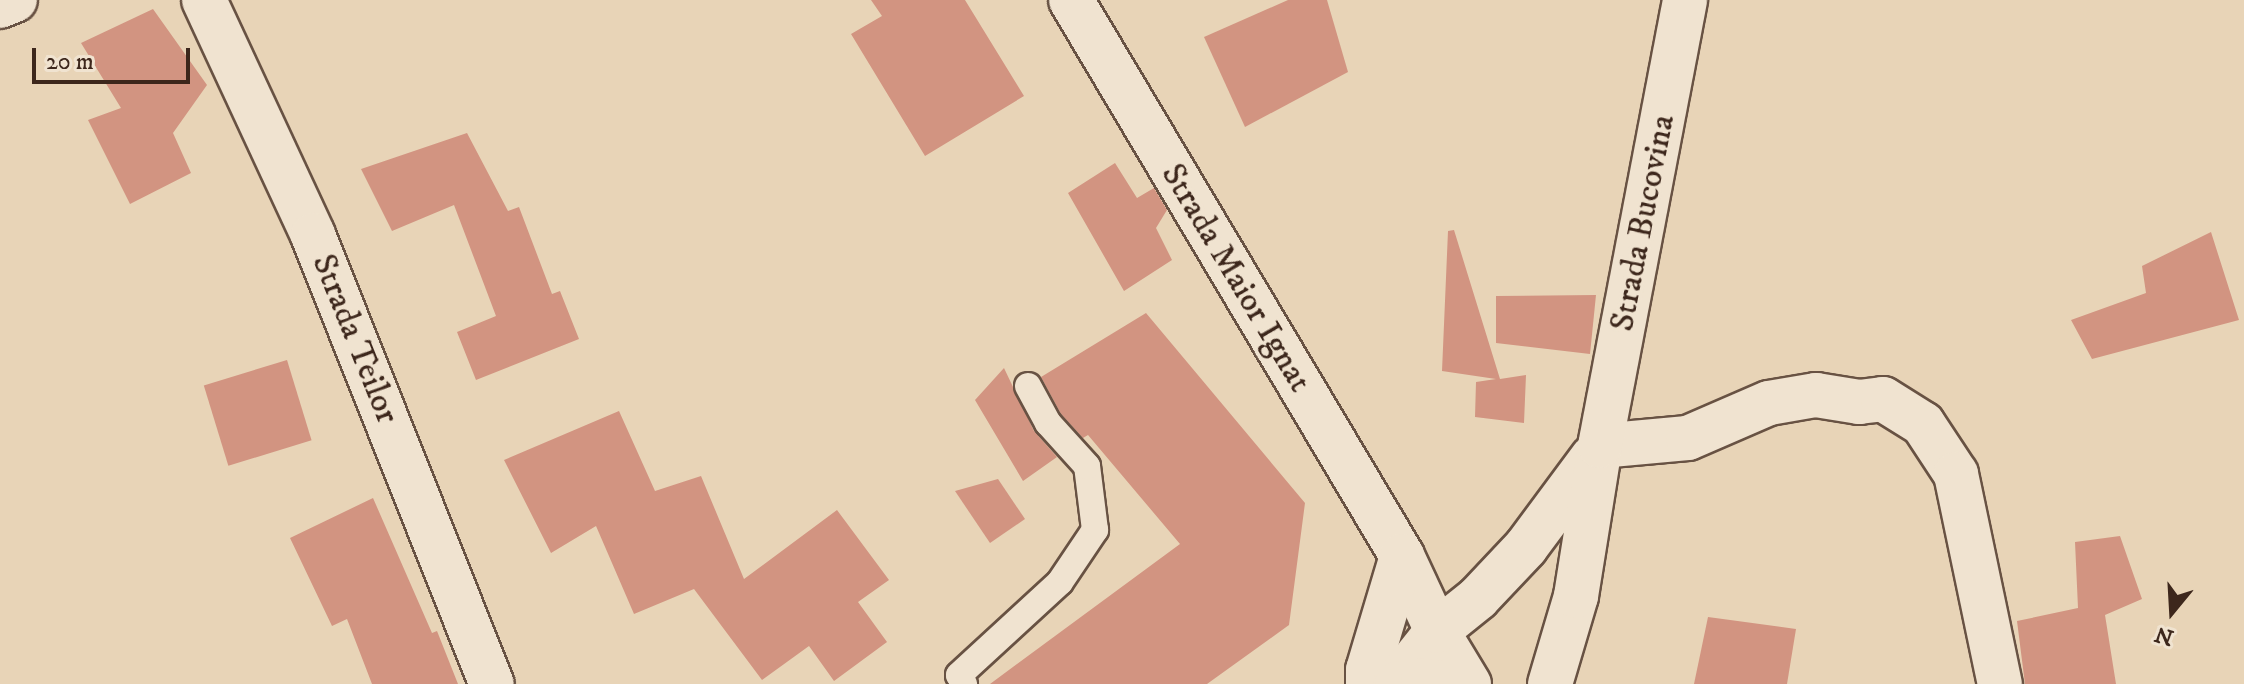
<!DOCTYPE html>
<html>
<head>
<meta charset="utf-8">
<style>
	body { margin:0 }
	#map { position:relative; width:2244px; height:684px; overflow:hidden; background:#e8d4b7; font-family:"IM FELL DW Pica",serif }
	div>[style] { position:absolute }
	.building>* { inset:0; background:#d29481; transform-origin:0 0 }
	.roads { filter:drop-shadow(2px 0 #685243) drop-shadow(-2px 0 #685243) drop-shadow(0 2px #685243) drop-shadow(0 -2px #685243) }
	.service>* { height:26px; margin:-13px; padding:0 13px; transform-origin:13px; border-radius:13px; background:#f0e3d0 }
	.minor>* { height:44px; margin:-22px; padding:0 22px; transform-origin:22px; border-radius:22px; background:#f0e3d0 }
	.tertiary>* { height:44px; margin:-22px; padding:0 22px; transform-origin:22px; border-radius:22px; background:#f0e3d0 }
	.secondary>* { height:44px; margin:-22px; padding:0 22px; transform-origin:22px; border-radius:22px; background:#f0e3d0 }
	span { translate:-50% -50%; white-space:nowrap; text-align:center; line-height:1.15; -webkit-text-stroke:7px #f0e3d0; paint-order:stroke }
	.street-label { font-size:34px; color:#3d271c }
	.north { position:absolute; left:2132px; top:572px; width:80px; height:80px; -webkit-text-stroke:6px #f0e3d0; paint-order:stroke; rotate:198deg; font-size:22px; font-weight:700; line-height:32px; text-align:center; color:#3d271c }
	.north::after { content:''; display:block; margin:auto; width:28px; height:36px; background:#3d271c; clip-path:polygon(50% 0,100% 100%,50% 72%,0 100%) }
	.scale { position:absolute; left:32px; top:48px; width:158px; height:36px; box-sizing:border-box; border:4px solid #3d271c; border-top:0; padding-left:10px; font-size:24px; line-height:28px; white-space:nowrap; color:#3d271c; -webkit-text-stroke:6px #f0e3d0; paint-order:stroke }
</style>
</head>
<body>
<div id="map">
	<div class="building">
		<div style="clip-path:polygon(871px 0,965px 0,1024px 96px,925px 156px,851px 34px,882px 16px)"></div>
		<div style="clip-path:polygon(1288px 0,1327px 0,1348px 72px,1245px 127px,1204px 37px)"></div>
		<div style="clip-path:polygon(153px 9px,207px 85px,173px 133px,191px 173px,130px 204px,88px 120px,121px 108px,81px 43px)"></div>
		<div style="clip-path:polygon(467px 133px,508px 211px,519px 207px,552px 294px,560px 291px,579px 339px,476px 380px,457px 332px,496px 316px,454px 205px,392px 231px,361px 169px)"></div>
		<div style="clip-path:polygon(1115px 163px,1137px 198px,1154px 188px,1167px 210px,1156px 228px,1172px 260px,1124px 291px,1068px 193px)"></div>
		<div style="clip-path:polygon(1454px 230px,1500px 379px,1526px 375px,1524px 423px,1475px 417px,1476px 382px,1496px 379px,1442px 371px,1448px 231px)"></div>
		<div style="clip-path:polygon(2211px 232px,2239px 320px,2092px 359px,2071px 320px,2146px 293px,2142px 266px)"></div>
		<div style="clip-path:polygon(1596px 295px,1590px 354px,1496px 343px,1496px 296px)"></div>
		<div style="clip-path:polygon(1146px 313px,1305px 503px,1289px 625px,1207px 684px,990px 684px,1180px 544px,1088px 435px,1083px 438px,1061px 414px,1041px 377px)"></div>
		<div style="left:287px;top:360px;width:84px;height:87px;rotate:73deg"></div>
		<div style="clip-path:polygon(1004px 368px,1034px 431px,1057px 457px,1023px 481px,975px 400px)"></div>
		<div style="clip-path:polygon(619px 411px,655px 491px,701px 476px,744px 579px,837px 510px,889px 580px,858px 602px,887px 642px,834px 681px,809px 646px,762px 680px,694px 589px,634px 614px,596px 526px,551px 553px,504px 460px)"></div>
		<div style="clip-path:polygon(998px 479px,1025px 519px,990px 543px,955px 491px)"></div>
		<div style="clip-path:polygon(373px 498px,432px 633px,437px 631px,458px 684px,372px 684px,347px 619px,332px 626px,290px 538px)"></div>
		<div style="clip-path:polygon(2120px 536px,2142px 599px,2105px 615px,2116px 684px,2025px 684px,2017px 621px,2078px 608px,2075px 542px)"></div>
		<div style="clip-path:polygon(1708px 617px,1796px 629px,1787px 684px,1694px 684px)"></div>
	</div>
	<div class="roads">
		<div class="service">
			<div style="left:964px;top:684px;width:10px;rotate:-119deg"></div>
			<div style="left:959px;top:675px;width:137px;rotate:-42.6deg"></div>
			<div style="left:1060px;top:582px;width:63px;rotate:-56.1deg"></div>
			<div style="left:1095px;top:530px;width:64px;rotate:-97.1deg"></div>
			<div style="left:1087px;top:466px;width:58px;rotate:-132.2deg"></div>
			<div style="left:1048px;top:423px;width:42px;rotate:-118.4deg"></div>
		</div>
		<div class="minor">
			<div style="left:204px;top:0;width:259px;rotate:65.1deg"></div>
			<div style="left:313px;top:235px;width:483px;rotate:68.3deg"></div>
			<div style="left:0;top:6px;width:16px;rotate:-22deg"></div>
			<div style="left:1600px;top:446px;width:88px;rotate:-5.2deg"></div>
			<div style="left:1688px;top:438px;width:88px;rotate:-23.4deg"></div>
			<div style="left:1769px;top:403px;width:48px;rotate:-9.7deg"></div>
			<div style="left:1816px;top:395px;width:44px;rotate:9.2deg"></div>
			<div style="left:1859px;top:402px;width:24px;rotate:-7deg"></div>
			<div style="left:1883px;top:399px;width:47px;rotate:32deg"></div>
			<div style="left:1923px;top:424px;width:60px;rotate:56.6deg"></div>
			<div style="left:1956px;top:474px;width:215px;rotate:78.2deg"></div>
		</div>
		<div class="tertiary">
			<div style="left:1071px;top:0;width:647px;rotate:59.23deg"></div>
			<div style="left:1402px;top:556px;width:83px;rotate:65deg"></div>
			<div style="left:1437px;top:631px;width:62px;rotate:58.9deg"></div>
			<div style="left:1368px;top:684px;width:14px;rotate:-90deg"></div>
			<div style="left:1368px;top:670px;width:119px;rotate:-73.4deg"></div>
		</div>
		<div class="secondary">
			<div style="left:1395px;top:684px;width:68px;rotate:-51.6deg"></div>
			<div style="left:1437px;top:631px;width:53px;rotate:-38.8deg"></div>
			<div style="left:1478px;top:598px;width:70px;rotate:-46.7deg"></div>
			<div style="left:1526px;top:547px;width:111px;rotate:-53.4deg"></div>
			<div style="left:1397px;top:684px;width:26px;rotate:-9deg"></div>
			<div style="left:1423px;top:680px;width:25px;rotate:9deg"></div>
			<div style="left:1550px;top:684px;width:92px;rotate:-73.5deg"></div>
			<div style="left:1576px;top:596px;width:152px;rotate:-80.9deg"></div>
			<div style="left:1600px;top:446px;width:454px;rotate:-79.2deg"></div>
		</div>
	</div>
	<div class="street-label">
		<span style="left:1643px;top:223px;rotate:-79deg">Strada Bucovina</span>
		<span style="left:1236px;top:278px;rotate:59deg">Strada Maior Ignat</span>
		<span style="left:355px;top:339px;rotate:68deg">Strada Teilor</span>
	</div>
	<div class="north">N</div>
	<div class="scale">20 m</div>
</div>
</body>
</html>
